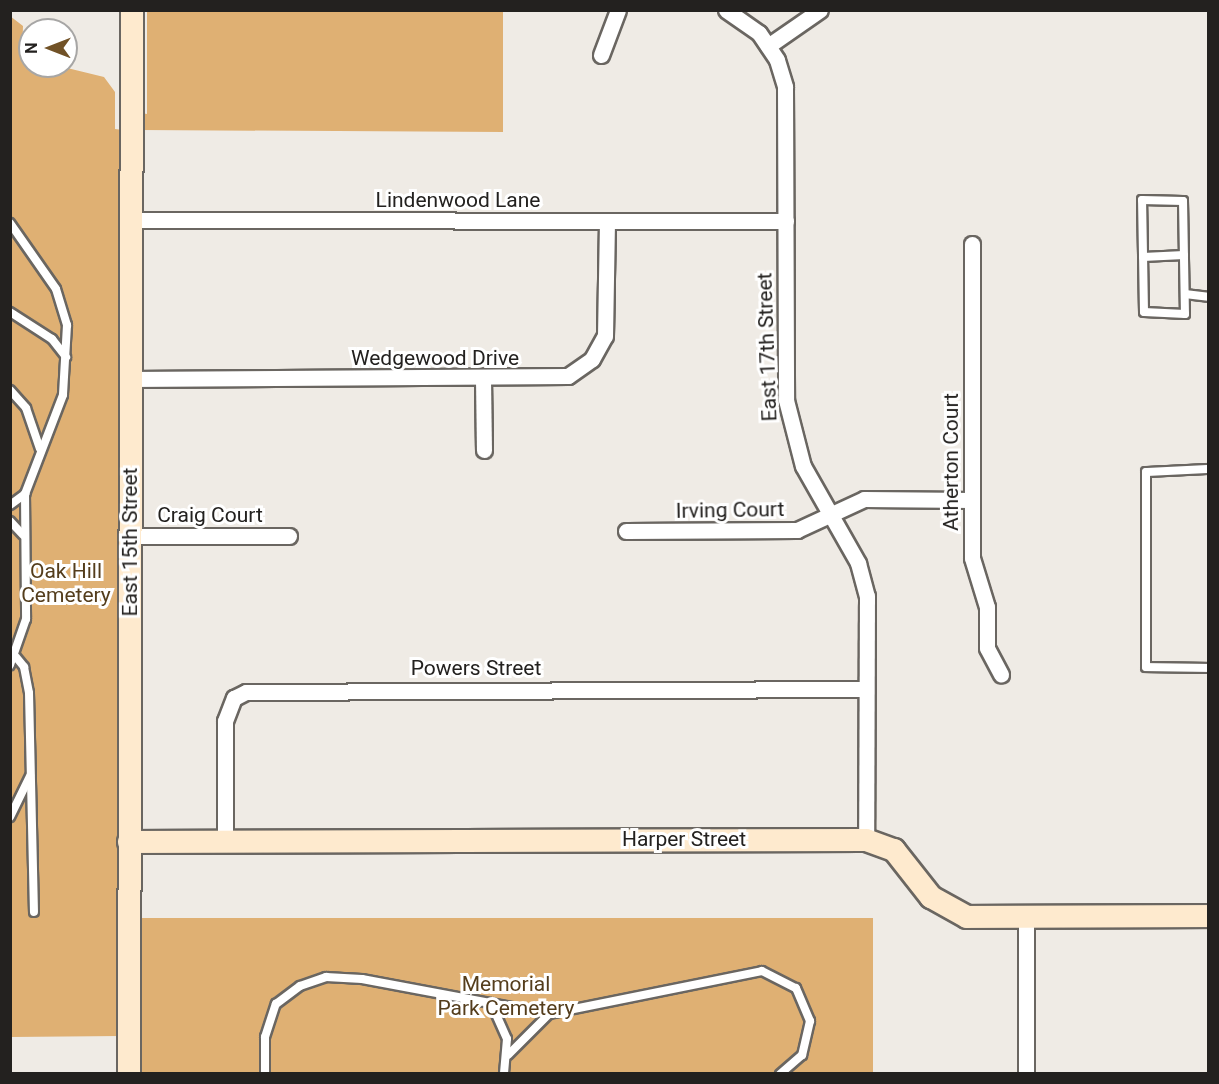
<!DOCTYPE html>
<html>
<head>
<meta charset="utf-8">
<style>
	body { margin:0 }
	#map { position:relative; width:1219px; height:1084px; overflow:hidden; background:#efebe5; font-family:Roboto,sans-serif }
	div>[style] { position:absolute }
	.green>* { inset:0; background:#dfb073; transform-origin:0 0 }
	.roads { filter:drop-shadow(2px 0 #6a6661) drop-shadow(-2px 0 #6a6661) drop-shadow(0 2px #6a6661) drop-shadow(0 -2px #6a6661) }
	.lane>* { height:8px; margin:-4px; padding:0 4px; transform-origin:4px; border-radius:4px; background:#fff }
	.street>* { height:15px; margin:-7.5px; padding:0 7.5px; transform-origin:7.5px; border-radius:7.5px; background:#fff }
	.secondary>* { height:22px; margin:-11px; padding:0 11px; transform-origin:11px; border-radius:11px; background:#feeace }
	span { translate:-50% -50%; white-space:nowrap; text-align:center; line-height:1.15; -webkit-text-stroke:6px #fff; paint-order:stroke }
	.street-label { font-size:21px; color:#23211f }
	.park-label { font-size:21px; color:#543d1c }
	.frame { position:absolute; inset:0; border:12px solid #23211f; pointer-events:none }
	.north { position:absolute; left:18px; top:18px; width:60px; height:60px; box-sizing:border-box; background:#fff; border:2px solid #a7a6a5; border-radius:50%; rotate:270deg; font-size:16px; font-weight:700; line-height:24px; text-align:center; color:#23211f }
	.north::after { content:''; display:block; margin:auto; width:21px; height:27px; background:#715227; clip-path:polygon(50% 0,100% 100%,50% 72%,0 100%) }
</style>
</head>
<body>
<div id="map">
	<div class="green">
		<div style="clip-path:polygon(147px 11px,503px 11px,503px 132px,141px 130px,141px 113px,147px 114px)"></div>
		<div style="clip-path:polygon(10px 16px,23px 26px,22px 59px,30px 66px,59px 66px,104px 77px,115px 92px,115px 129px,123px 130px,120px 1036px,11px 1037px)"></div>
		<div style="left:873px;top:918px;width:155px;height:735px;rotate:90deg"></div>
	</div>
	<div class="roads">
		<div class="lane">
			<div style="left:1142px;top:200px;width:41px;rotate:1.4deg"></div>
			<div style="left:1183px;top:201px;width:113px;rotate:89deg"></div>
			<div style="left:1185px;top:314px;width:41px;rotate:-177.2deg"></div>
			<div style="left:1144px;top:312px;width:112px;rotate:-91deg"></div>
			<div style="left:10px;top:223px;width:80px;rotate:55.1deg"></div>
			<div style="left:56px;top:289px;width:38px;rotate:73deg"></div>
			<div style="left:67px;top:325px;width:70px;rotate:93.3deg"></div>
			<div style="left:63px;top:395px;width:106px;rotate:111deg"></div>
			<div style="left:25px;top:494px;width:125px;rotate:89.5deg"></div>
			<div style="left:26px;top:619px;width:49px;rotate:109.2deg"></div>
			<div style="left:1143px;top:257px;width:41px;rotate:-2.8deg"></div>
			<div style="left:1185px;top:294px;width:23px;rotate:7deg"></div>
			<div style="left:10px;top:312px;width:50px;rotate:32.7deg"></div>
			<div style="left:52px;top:339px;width:23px;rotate:52deg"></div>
			<div style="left:10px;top:390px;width:24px;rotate:48deg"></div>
			<div style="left:26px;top:408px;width:43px;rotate:71.1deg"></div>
			<div style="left:1208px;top:469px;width:62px;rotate:177.2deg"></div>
			<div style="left:1146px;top:472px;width:195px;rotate:90deg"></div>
			<div style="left:1146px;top:667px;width:62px;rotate:0.9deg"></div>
			<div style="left:10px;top:505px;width:19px;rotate:-36deg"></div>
			<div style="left:10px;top:521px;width:19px;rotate:47deg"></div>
			<div style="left:16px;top:657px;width:13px;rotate:51deg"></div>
			<div style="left:24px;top:667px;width:26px;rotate:79deg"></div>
			<div style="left:29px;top:693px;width:219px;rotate:88.7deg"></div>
			<div style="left:10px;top:817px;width:46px;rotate:-64deg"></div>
			<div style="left:491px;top:1003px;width:39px;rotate:66deg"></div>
			<div style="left:507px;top:1039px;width:35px;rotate:95deg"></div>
			<div style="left:508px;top:1055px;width:58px;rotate:-45deg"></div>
			<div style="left:265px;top:1074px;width:37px;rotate:-90deg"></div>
			<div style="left:265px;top:1037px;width:35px;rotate:-72deg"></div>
			<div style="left:276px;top:1004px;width:30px;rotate:-37deg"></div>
			<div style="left:300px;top:986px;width:28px;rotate:-19deg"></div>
			<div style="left:326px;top:977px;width:36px;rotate:3deg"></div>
			<div style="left:362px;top:979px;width:190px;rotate:10.6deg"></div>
			<div style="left:549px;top:1014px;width:217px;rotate:-11.4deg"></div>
			<div style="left:762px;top:971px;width:38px;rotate:27deg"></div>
			<div style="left:796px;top:988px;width:36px;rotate:67deg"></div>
			<div style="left:810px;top:1021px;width:35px;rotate:103deg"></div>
			<div style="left:802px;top:1055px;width:29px;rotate:139deg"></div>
		</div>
		<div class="street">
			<div style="left:726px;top:10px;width:40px;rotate:34.9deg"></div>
			<div style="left:759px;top:33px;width:32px;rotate:56deg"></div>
			<div style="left:777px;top:60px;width:28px;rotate:73deg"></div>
			<div style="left:785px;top:87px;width:313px;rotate:89.8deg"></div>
			<div style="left:786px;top:400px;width:68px;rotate:75.6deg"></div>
			<div style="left:803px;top:466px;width:112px;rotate:60.4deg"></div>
			<div style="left:858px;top:563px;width:34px;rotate:75deg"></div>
			<div style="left:867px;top:596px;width:244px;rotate:90.2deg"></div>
			<div style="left:768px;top:46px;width:63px;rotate:-34.7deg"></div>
			<div style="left:601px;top:55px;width:48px;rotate:-69.3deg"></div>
			<div style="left:131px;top:220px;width:655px;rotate:0.09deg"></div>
			<div style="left:972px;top:244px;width:314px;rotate:90deg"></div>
			<div style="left:972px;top:558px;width:51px;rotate:73deg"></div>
			<div style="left:987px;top:607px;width:41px;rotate:90deg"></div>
			<div style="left:987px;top:648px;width:30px;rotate:62deg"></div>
			<div style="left:130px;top:379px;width:438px;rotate:-0.4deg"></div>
			<div style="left:568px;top:376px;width:29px;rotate:-35deg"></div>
			<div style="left:592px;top:359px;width:26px;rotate:-61deg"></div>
			<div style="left:605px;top:336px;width:115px;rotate:-89deg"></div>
			<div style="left:483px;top:379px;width:71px;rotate:89.2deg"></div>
			<div style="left:626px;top:531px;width:171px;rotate:-0.3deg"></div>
			<div style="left:797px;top:530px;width:74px;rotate:-24.8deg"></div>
			<div style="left:864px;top:499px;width:108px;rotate:0.5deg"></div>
			<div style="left:130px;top:536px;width:159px"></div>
			<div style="left:225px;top:842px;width:121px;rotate:-90deg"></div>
			<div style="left:225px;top:721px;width:25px;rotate:-69deg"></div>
			<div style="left:234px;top:698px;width:13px;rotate:-27deg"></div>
			<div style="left:246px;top:692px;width:619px;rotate:-0.28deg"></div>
			<div style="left:1026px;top:917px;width:157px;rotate:90deg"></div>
		</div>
		<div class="secondary">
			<div style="left:129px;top:842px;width:737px;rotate:-0.16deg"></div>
			<div style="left:866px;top:840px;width:30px;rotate:20deg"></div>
			<div style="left:894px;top:850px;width:60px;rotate:51.8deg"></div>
			<div style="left:931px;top:897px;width:41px;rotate:29.1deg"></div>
			<div style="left:967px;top:917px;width:241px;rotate:-0.2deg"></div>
			<div style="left:129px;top:1074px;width:1064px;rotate:-89.84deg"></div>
		</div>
	</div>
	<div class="street-label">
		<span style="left:458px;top:200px">Lindenwood Lane</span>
		<span style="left:767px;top:347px;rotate:-92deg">East 17th Street</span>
		<span style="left:435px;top:358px">Wedgewood Drive</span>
		<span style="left:951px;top:462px;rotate:-90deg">Atherton Court</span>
		<span style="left:730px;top:510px;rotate:-1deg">Irving Court</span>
		<span style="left:210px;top:515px">Craig Court</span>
		<span style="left:130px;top:542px;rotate:-90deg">East 15th Street</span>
		<span style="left:476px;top:668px">Powers Street</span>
		<span style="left:684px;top:839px">Harper Street</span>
	</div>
	<div class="park-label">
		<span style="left:66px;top:583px">Oak Hill<br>Cemetery</span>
		<span style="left:506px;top:996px">Memorial<br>Park Cemetery</span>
	</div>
	<div class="frame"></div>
	<div class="north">N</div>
</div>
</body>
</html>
